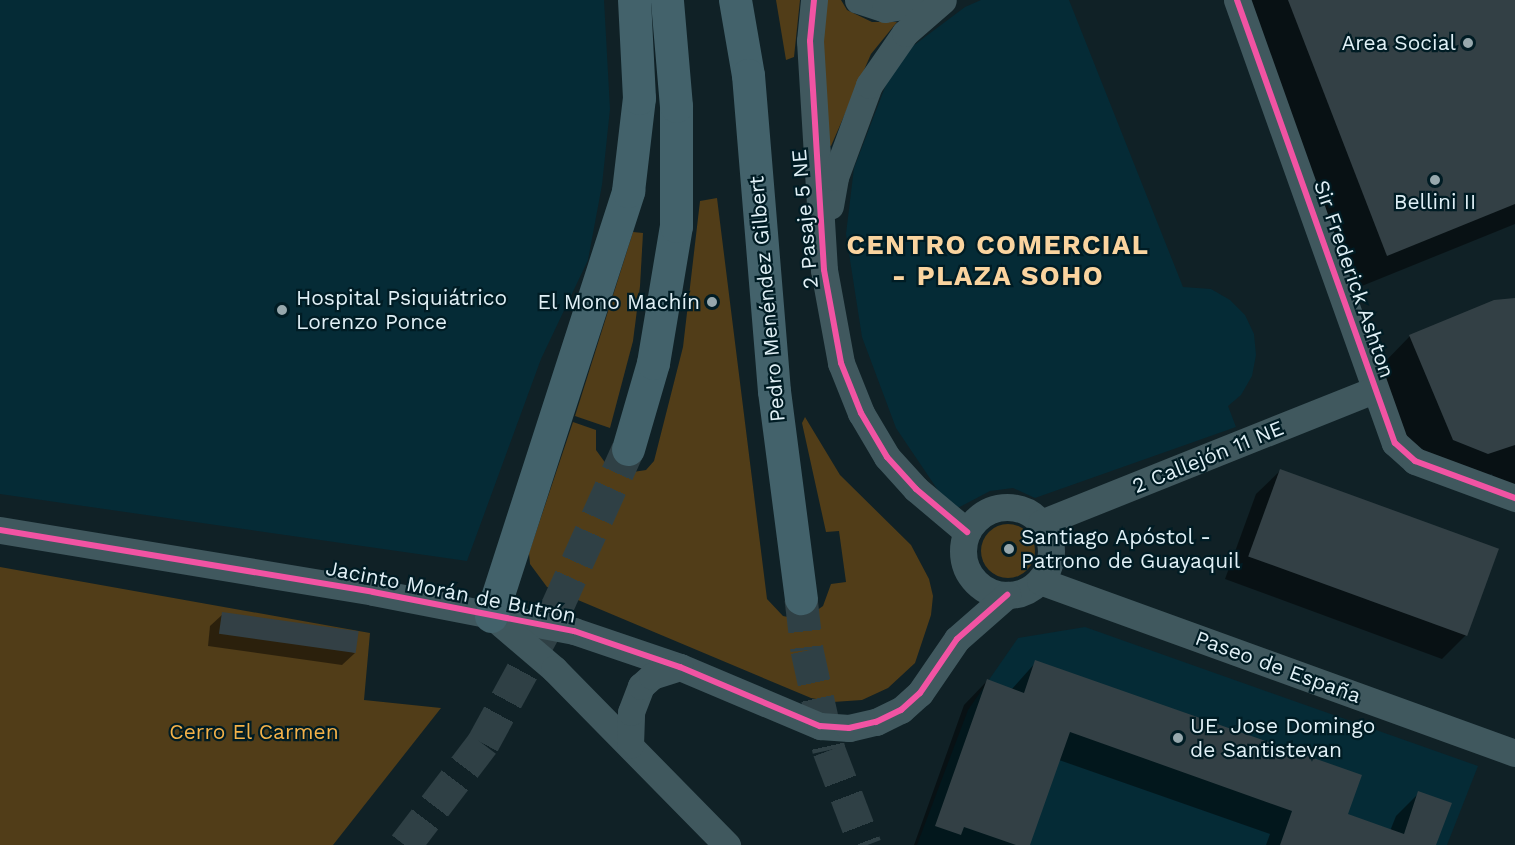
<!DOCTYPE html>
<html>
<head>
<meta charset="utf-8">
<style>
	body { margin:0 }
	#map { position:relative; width:1515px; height:845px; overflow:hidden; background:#102126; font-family:"Work Sans",sans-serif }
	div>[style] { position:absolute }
	.built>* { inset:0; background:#052b36 }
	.green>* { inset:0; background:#513d18 }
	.round { border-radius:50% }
	.shadow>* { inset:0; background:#0007 }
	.building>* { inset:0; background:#334045; transform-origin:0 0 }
	.major-tunnel>* { height:33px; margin-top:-16.5px; transform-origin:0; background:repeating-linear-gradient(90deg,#2f4045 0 33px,transparent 0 49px) }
	.minor>* { height:27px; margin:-13.5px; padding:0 13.5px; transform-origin:13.5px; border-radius:13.5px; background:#40585e }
	.minor>.ring { margin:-13.5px; padding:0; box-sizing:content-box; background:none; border:27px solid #40585e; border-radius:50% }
	.major>* { height:33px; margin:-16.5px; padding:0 16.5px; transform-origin:16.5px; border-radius:16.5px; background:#43626b }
	.cycleway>* { height:6px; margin:-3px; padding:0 3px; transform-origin:3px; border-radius:3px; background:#f153a3 }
	.dots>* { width:16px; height:16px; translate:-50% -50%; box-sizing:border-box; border:3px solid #001c24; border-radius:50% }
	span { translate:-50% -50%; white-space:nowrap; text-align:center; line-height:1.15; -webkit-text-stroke:4.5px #001c24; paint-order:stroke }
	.poi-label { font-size:21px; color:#e0f0f6 }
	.right { translate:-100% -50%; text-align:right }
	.left { translate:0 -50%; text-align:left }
	.street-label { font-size:21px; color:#e0f0f6 }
	.park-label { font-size:21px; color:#f4b249 }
	.district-label { font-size:27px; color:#fad49f; font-weight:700; letter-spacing:1.5px }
</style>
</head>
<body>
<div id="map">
	<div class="built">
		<div style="clip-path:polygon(0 0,604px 0,610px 109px,602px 185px,588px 260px,541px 359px,467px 561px,0 494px)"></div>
		<div style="clip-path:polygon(981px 0,1069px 0,1183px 287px,1211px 289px,1230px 300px,1245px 315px,1254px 334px,1256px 355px,1252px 376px,1241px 395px,1228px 406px,1236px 427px,1035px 498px,1013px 488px,990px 491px,952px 511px,896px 428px,862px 337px,846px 234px,854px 168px,887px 82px,905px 52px,965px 7px)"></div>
		<div style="clip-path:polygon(1085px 627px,1478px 766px,1447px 845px,917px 845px,968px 710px,1018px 638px)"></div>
	</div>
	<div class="green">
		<div style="clip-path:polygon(776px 0,800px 0,794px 57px,786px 60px)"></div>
		<div style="clip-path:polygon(827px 0,841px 0,847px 10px,872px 22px,897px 22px,871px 54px,831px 146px,825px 144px,820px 61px)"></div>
		<div style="clip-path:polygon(717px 198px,767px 599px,783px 616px,803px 620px,823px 606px,831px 584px,846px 582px,839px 531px,826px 532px,802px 423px,805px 417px,840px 475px,911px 545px,929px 579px,933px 596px,931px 615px,915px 663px,888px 688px,862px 700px,833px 702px,811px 698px,547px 587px,530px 564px,529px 553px,573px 422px,596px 430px,596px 450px,609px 468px,620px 474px,646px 470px,654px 461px,683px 347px,700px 201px)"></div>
		<div style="clip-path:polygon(633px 232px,643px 233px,640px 286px,633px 341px,610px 428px,575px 416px)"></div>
		<div class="round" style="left:981px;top:524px;width:54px;height:54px"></div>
		<div style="clip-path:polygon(0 567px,370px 633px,364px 700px,441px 708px,333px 845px,0 845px)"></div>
	</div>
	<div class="shadow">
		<div style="clip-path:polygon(1237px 0,1515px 0,1515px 224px,1352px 290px)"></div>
		<div style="clip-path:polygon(1515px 299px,1515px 507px,1503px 505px,1492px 474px,1453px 487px,1420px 474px,1377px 370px,1410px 336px)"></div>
		<div style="clip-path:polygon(1280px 471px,1466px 635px,1442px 659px,1225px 579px,1256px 494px)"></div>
		<div style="clip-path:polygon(223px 614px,355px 653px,342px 665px,208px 646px,210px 626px)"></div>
		<div style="clip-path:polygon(1036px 662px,1346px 815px,1390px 831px,1396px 816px,1419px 793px,1435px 845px,1266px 845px,1270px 834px,1059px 760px,1028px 845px,914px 845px,964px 705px,987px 681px,1011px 690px)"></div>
	</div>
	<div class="building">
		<div style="clip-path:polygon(1288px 0,1515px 0,1515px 204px,1387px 256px)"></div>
		<div style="clip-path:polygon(1515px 298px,1515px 445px,1488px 454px,1453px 440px,1409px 335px,1494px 300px)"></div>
		<div style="left:1280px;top:469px;width:233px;height:93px;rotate:20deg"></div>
		<div style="left:222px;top:612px;width:138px;height:22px;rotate:8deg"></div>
		<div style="clip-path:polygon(1035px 660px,1362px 775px,1348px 814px,1404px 834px,1418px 791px,1452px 803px,1436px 845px,1280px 845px,1292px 811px,1070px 732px,1030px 845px,1016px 845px,964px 827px,961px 835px,935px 826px,987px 679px,1024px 693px)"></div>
	</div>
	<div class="major-tunnel">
		<div style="left:801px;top:598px;width:52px;rotate:83.4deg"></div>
		<div style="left:807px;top:650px;width:102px;rotate:77.6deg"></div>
		<div style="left:829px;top:750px;width:102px;rotate:69.2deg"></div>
		<div style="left:405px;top:845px;width:128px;rotate:-52.6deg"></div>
		<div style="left:483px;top:743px;width:155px;rotate:-61.4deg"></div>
		<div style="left:557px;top:607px;width:173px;rotate:-65.8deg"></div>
	</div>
	<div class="minor">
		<div style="left:814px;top:0;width:41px;rotate:95.6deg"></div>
		<div style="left:810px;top:41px;width:229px;rotate:86.5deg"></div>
		<div style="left:824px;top:270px;width:95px;rotate:79.6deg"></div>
		<div style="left:841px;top:363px;width:54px;rotate:68.2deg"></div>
		<div style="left:861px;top:413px;width:51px;rotate:59.4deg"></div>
		<div style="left:887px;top:457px;width:43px;rotate:47.8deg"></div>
		<div style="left:916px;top:489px;width:67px;rotate:40.1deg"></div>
		<div style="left:858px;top:0;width:28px;rotate:18deg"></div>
		<div style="left:885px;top:9px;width:54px;rotate:-9.6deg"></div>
		<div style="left:1237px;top:0;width:470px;rotate:70.4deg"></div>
		<div style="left:1395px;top:443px;width:27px;rotate:42deg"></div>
		<div style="left:1415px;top:461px;width:107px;rotate:20.3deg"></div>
		<div style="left:830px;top:206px;width:29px;rotate:-80deg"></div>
		<div style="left:835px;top:177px;width:98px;rotate:-69.7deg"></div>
		<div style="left:869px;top:85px;width:63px;rotate:-55.3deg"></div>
		<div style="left:905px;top:33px;width:50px;rotate:-41deg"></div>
		<div class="ring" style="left:963px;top:507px;width:61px;height:61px"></div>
		<div style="left:1041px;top:523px;width:359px;rotate:-21.8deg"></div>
		<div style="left:0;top:530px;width:378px;rotate:9.4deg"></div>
		<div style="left:373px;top:592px;width:205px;rotate:11deg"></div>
		<div style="left:574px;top:631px;width:112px;rotate:18.8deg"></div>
		<div style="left:680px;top:667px;width:152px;rotate:22.9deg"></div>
		<div style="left:820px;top:726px;width:29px;rotate:4deg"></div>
		<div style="left:849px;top:728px;width:28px;rotate:-13deg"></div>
		<div style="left:876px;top:722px;width:28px;rotate:-26deg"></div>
		<div style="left:901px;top:710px;width:25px;rotate:-42deg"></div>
		<div style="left:920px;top:693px;width:65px;rotate:-55.6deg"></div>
		<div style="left:957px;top:639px;width:67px;rotate:-41.3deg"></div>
		<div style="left:1040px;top:581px;width:505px;rotate:19.91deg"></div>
		<div style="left:492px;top:616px;width:82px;rotate:40.5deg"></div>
		<div style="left:554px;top:669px;width:247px;rotate:45.5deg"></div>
		<div style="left:630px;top:745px;width:33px;rotate:-88deg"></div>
		<div style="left:631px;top:712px;width:28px;rotate:-69deg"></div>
		<div style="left:641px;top:686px;width:15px;rotate:-42deg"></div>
		<div style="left:652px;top:676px;width:29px;rotate:-18deg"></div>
	</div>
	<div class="major">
		<div style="left:735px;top:0;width:76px;rotate:80.2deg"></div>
		<div style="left:748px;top:75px;width:317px;rotate:85.3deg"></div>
		<div style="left:774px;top:391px;width:209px;rotate:82.6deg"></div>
		<div style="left:628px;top:449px;width:90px;rotate:-73.8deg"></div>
		<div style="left:653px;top:363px;width:139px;rotate:-80.5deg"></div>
		<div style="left:676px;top:226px;width:120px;rotate:-90deg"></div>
		<div style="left:676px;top:106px;width:106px;rotate:-94.9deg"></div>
		<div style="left:491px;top:616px;width:447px;rotate:-72.1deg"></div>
		<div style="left:628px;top:191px;width:94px;rotate:-83.3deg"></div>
		<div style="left:639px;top:98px;width:98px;rotate:-92.9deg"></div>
	</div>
	<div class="cycleway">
		<div style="left:814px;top:0;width:41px;rotate:95.6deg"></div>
		<div style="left:810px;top:41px;width:229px;rotate:86.5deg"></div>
		<div style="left:824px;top:270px;width:95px;rotate:79.6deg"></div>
		<div style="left:841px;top:363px;width:54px;rotate:68.2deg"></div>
		<div style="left:861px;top:413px;width:51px;rotate:59.4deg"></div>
		<div style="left:887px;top:457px;width:43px;rotate:47.8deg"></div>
		<div style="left:916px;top:489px;width:67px;rotate:40.1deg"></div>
		<div style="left:1237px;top:0;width:470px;rotate:70.4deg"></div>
		<div style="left:1395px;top:443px;width:27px;rotate:42deg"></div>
		<div style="left:1415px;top:461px;width:107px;rotate:20.3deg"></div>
		<div style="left:0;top:530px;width:378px;rotate:9.4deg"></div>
		<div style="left:373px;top:592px;width:205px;rotate:11deg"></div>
		<div style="left:574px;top:631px;width:112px;rotate:18.8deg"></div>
		<div style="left:680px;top:667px;width:152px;rotate:22.9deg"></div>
		<div style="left:820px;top:726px;width:29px;rotate:4deg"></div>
		<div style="left:849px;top:728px;width:28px;rotate:-13deg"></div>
		<div style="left:876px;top:722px;width:28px;rotate:-26deg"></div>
		<div style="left:901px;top:710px;width:25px;rotate:-42deg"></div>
		<div style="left:920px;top:693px;width:65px;rotate:-55.6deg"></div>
		<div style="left:957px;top:639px;width:67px;rotate:-41.3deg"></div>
	</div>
	<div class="dots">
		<div style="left:1468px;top:43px;background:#97a8ad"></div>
		<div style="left:1435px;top:180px;background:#97a8ad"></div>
		<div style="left:712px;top:302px;background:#97a8ad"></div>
		<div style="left:282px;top:310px;background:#97a8ad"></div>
		<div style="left:1009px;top:549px;background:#97a8ad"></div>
		<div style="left:1178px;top:738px;background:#97a8ad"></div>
	</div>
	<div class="poi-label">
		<span class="right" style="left:1456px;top:43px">Area Social</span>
		<span style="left:1435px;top:202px">Bellini II</span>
		<span class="left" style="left:296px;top:310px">Hospital Psiquiátrico<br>Lorenzo Ponce</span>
		<span class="right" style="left:700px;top:302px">El Mono Machín</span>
		<span class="left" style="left:1021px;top:549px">Santiago Apóstol -<br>Patrono de Guayaquil</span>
		<span class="left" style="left:1190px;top:738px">UE. Jose Domingo<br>de Santistevan</span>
	</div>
	<div class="street-label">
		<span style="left:805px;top:219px;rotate:-95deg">2 Pasaje 5 NE</span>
		<span style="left:1354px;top:279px;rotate:71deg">Sir Frederick Ashton</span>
		<span style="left:767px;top:299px;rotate:-95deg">Pedro Menéndez Gilbert</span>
		<span style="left:1208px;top:457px;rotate:-22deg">2 Callejón 11 NE</span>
		<span style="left:451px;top:592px;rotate:11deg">Jacinto Morán de Butrón</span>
		<span style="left:1278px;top:667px;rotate:20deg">Paseo de España</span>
	</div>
	<div class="park-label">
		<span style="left:254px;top:732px">Cerro El Carmen</span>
	</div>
	<div class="district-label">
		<span style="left:998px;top:261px">CENTRO COMERCIAL<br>- PLAZA SOHO</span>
	</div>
</div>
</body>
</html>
